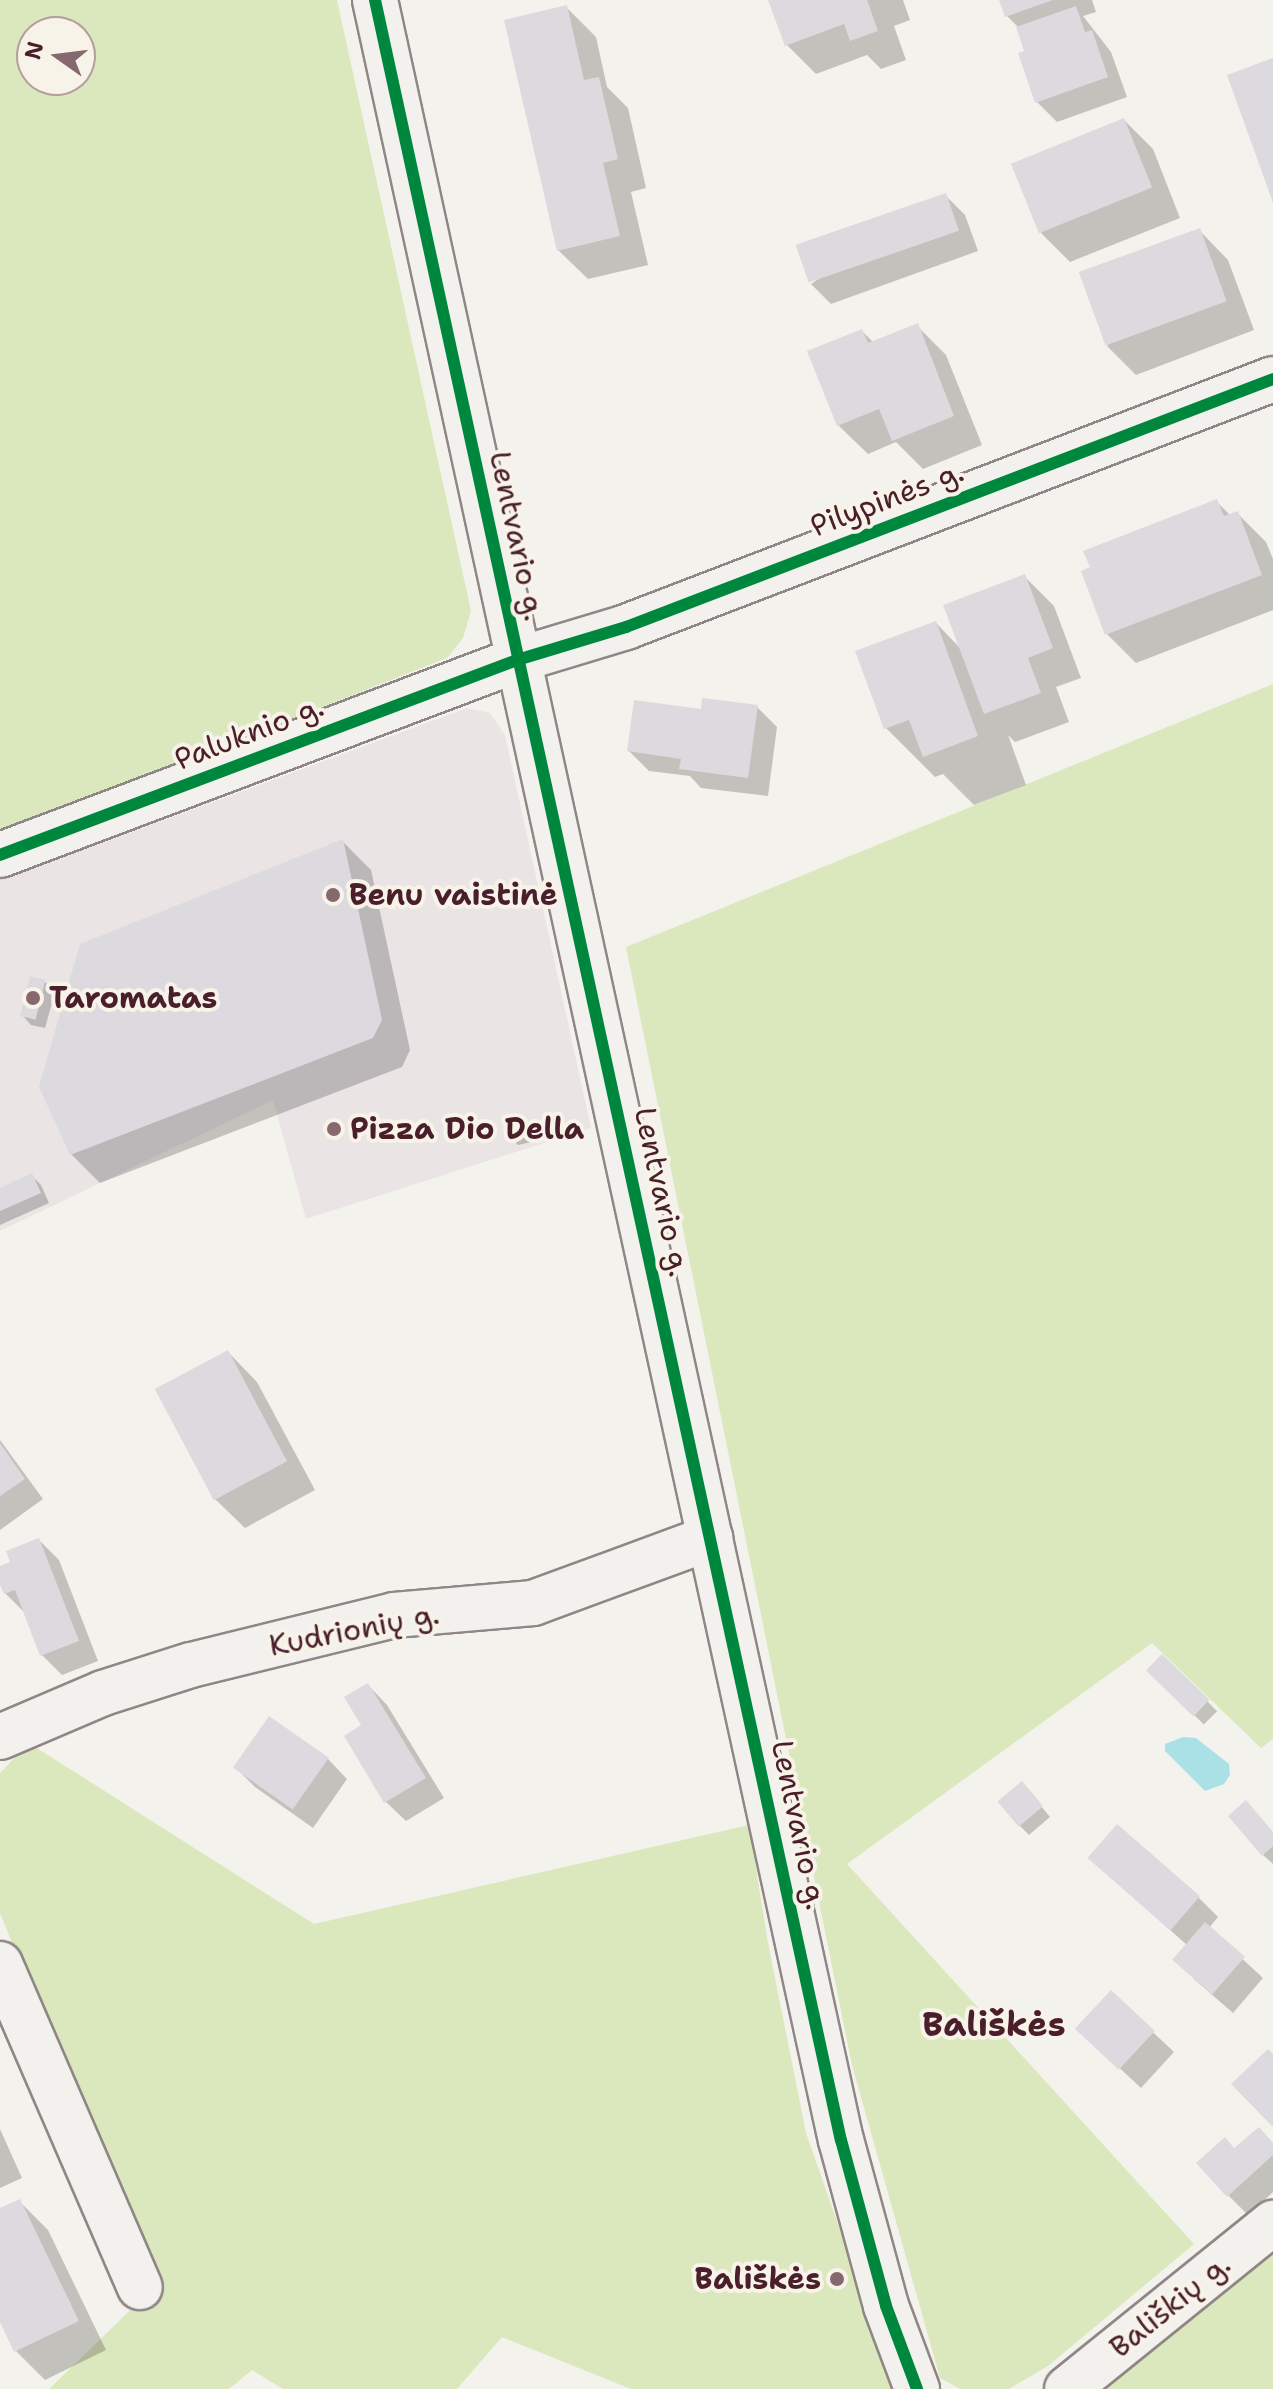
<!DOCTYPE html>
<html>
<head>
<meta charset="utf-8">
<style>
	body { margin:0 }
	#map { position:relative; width:1273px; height:2389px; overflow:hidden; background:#f4f2ec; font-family:"Shantell Sans",sans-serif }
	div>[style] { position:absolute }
	.built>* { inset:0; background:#eae4e5 }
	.green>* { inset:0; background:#dbe8bd }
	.water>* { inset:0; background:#a9e1e6 }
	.shadow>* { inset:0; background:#0003; transform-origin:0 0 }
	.building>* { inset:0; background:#dcd9df; transform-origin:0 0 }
	.roads { filter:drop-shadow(2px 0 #8f8685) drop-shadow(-2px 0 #8f8685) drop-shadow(0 2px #8f8685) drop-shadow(0 -2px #8f8685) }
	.minor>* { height:44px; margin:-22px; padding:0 22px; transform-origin:22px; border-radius:22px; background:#f2f1ed }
	.major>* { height:44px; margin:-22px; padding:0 22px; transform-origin:22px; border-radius:22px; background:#f2f1ed }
	.cycleway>* { height:12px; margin:-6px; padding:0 6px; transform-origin:6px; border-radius:6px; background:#00873e }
	.dots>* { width:22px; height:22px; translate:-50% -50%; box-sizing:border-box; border:4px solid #f7f3e8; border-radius:50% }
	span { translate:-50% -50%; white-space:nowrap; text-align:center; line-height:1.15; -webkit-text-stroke:8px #f7f3e8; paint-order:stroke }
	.street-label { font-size:30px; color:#4a1f2b }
	.poi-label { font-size:30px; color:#4a1f2b; font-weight:700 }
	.left { translate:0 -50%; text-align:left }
	.right { translate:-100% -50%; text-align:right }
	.quarter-label { font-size:34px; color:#4a1f2b; font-weight:700 }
	.north { position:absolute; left:16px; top:16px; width:80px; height:80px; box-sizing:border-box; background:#f7f3e8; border:2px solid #b29e9c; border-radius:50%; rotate:284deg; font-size:22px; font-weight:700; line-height:32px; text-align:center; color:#4a1f2b }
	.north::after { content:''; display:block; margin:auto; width:28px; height:36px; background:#86696f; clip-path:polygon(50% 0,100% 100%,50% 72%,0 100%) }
</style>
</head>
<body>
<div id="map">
	<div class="built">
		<div style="clip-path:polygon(467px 708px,490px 713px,505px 735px,591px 1128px,306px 1219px,273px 1100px,0 1231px,0 881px)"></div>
	</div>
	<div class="green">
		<div style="clip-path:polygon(evenodd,0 0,337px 0,471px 611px,463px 638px,447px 658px,0 833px,0 0,32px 32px,80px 32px,80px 80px,32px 80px,32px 32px)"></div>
		<div style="clip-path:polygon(1273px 684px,1273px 1739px,1261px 1748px,1152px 1643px,847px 1864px,1194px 2244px,1048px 2366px,1009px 2389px,960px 2389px,940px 2378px,852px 2065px,626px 947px)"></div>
		<div style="clip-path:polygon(29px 1743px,314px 1924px,749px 1825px,768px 1943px,806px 2133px,896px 2389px,631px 2389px,502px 2337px,457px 2389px,283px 2389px,252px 2370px,229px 2389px,49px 2389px,152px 2289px,0 1913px,0 1773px)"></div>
		<div style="clip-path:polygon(1273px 2253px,1273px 2389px,1097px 2389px,1231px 2285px)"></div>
	</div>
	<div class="water">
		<div style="clip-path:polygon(1183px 1737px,1196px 1738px,1229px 1764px,1230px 1775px,1224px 1784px,1205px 1791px,1165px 1751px,1165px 1744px)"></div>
	</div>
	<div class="shadow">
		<div style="clip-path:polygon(771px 0,903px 0,910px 20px,894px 26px,906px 60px,881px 69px,867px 55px,816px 74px,787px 45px)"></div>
		<div style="clip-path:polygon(1001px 0,1092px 0,1096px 12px,1083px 16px,1111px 52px,1127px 97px,1057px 122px,1037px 102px,1019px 28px,1007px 16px)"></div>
		<div style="clip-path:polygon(567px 8px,596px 37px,607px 87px,628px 108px,646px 188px,631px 192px,648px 265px,588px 279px,558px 250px)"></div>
		<div style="clip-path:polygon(1124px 120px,1153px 149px,1180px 218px,1070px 262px,1041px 233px)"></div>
		<div style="clip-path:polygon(945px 195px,965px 215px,978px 251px,831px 304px,811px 284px)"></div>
		<div style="clip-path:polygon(1199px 230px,1228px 260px,1254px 330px,1136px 375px,1107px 346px)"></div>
		<div style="clip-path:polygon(917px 326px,946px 355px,982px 445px,923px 469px,896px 442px,868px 454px,838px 425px,862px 331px,874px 343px)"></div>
		<div style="clip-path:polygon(1217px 502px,1230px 515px,1237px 513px,1266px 542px,1273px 559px,1273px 610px,1136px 663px,1107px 634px)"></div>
		<div style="clip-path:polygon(1025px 577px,1054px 606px,1081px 678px,1056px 687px,1069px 722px,1015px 742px,1008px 735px,1026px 785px,974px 805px,943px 774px,935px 777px,886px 728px,936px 623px,962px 650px)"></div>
		<div style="clip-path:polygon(757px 707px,777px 727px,768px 796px,701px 788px,690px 776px,649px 771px,629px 751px,703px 711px)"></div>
		<div style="clip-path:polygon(342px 841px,371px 870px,410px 1050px,402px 1067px,100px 1183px,71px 1154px)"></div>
		<div style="clip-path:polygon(45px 982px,55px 992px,45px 1028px,31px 1025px,22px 1015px)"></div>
		<div style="clip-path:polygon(521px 1116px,531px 1126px,535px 1141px,518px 1145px,508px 1135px)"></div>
		<div style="clip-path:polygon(32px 1176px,41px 1185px,49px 1203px,0 1225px,0 1190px)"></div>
		<div style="clip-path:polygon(228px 1352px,257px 1382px,315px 1490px,245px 1528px,215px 1499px)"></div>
		<div style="clip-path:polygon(0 1440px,43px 1499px,0 1530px)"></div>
		<div style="clip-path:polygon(39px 1540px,59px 1560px,98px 1661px,62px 1675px,42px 1655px,25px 1613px,5px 1593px,0 1580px,0 1568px,13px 1563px)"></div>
		<div style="left:1162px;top:1656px;width:78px;height:19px;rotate:45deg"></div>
		<div style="clip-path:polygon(368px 1685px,387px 1705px,444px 1798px,406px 1821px,386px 1802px,364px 1726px)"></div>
		<div style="clip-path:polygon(328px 1759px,347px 1779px,313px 1828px,255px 1787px,236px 1768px)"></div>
		<div style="clip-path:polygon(1031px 1794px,1050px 1817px,1029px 1835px,1019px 1825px)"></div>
		<div style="clip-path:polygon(1273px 1833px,1273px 1864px,1263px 1855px)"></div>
		<div style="clip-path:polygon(1090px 1859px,1198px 1897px,1218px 1917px,1209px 1928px,1263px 1978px,1233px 2013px,1194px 1979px,1187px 1945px)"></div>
		<div style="clip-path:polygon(1111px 1993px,1174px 2052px,1141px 2088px,1098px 2048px)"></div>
		<div style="clip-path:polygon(0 2129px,22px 2178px,0 2188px)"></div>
		<div style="clip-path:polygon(1273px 2144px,1273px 2192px,1248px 2215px,1228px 2195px,1235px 2150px)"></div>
		<div style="clip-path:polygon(19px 2201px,48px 2230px,106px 2350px,45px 2380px,16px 2351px,0 2318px,0 2210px)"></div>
	</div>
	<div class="building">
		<div style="clip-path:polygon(768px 0,867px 0,878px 31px,850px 41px,844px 24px,785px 46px)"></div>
		<div style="clip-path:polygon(999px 0,1053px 0,1005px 17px)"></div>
		<div style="clip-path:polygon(567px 5px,584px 80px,599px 77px,618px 159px,603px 163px,620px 236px,557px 251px,504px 20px)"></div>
		<div style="clip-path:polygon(1076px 6px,1085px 32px,1092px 30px,1108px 77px,1035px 103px,1018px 53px,1024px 51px,1016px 27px)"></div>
		<div style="clip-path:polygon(1273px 58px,1273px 203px,1227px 75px)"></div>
		<div style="left:1124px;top:118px;width:75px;height:122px;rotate:68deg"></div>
		<div style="left:946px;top:193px;width:40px;height:159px;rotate:71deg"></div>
		<div style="left:1200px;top:228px;width:78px;height:129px;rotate:70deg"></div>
		<div style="clip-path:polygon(918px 323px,954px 416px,892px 441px,879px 409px,837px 426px,807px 351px,862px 329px,868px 343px)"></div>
		<div style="clip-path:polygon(1217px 499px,1224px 516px,1238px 511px,1262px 575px,1105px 635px,1081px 571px,1090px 567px,1083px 551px)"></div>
		<div style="clip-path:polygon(1025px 574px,1053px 648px,1028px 658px,1041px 693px,984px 714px,943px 605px)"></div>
		<div style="clip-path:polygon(936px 621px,978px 736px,923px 757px,909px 720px,884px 729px,855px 651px)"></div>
		<div style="clip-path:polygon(702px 698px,758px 705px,748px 778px,679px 769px,681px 759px,627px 751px,634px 700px,701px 709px)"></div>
		<div style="clip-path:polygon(343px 839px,382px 1020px,373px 1038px,70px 1155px,39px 1087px,80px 944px)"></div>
		<div style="left:30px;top:976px;width:16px;height:41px;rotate:14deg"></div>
		<div style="left:522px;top:1114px;width:17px;height:20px;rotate:77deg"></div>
		<div style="clip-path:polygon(32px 1173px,41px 1193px,0 1211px,0 1188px)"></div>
		<div style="left:228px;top:1350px;width:126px;height:83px;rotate:62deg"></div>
		<div style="clip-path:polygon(0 1443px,25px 1479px,0 1496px)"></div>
		<div style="clip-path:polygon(39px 1538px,79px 1641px,40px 1656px,15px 1590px,4px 1594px,0 1585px,0 1566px,10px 1562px,6px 1551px)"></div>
		<div style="left:1162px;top:1654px;width:66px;height:23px;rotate:44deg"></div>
		<div style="clip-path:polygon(368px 1683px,426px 1778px,384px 1803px,344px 1736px,361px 1725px,344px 1697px)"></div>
		<div style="left:269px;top:1716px;width:73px;height:63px;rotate:35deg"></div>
		<div style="left:1022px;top:1781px;width:33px;height:32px;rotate:50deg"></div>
		<div style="clip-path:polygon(1246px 1800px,1273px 1832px,1273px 1846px,1262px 1856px,1228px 1816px)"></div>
		<div style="left:1117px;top:1824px;width:110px;height:45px;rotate:41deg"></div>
		<div style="left:1205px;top:1922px;width:53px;height:50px;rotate:41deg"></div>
		<div style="left:1111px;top:1990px;width:60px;height:53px;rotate:43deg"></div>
		<div style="clip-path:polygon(1268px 2049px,1273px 2054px,1273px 2127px,1231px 2084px)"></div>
		<div style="clip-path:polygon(1259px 2127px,1273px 2143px,1273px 2155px,1227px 2197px,1196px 2163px,1225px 2137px,1234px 2148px)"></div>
		<div style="clip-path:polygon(20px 2199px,79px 2321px,14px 2352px,0 2322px,0 2208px)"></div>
	</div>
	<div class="roads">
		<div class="minor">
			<div style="left:0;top:855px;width:553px;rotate:-20.67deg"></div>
			<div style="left:517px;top:660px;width:114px;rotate:-16.8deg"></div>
			<div style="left:626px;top:627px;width:693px;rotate:-20.97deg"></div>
			<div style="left:0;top:1737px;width:112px;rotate:-23.1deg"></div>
			<div style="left:103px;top:1693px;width:92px;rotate:-17.7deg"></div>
			<div style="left:191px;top:1665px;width:209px;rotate:-13.8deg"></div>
			<div style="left:394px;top:1615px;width:140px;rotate:-4.9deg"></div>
			<div style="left:533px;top:1603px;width:189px;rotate:-20.2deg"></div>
			<div style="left:0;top:1964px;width:352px;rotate:66.6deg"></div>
			<div style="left:1067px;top:2389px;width:265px;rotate:-38.9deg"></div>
		</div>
		<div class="major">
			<div style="left:375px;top:0;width:2190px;rotate:77.72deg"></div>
			<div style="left:841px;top:2140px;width:172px;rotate:74.8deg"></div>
			<div style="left:886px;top:2306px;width:89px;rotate:69.5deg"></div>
		</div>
	</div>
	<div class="cycleway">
		<div style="left:375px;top:0;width:2190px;rotate:77.72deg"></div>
		<div style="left:841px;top:2140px;width:172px;rotate:74.8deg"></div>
		<div style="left:886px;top:2306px;width:89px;rotate:69.5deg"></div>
		<div style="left:0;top:855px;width:553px;rotate:-20.67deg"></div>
		<div style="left:517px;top:660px;width:114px;rotate:-16.8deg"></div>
		<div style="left:626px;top:627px;width:693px;rotate:-20.97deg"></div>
	</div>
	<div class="dots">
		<div style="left:333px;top:895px;background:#86696f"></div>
		<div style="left:33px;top:998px;background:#86696f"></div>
		<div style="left:334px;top:1129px;background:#86696f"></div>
		<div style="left:837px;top:2279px;background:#86696f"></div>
	</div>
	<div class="street-label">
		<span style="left:887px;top:499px;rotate:-21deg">Pilypinės g.</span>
		<span style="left:517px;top:536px;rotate:78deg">Lentvario g.</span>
		<span style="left:249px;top:733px;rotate:-21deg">Paluknio g.</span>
		<span style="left:662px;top:1192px;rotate:78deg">Lentvario g.</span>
		<span style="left:354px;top:1630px;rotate:-11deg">Kudrionių g.</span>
		<span style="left:799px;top:1825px;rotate:78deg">Lentvario g.</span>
		<span style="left:1170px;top:2306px;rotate:-39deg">Bališkių g.</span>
	</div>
	<div class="poi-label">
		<span class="left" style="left:349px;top:895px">Benu vaistinė</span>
		<span class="left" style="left:49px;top:998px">Taromatas</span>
		<span class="left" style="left:350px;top:1129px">Pizza Dio Della</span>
		<span class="right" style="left:821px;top:2279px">Bališkės</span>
	</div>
	<div class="quarter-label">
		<span style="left:994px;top:2025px">Bališkės</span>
	</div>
	<div class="north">N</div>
</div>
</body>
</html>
